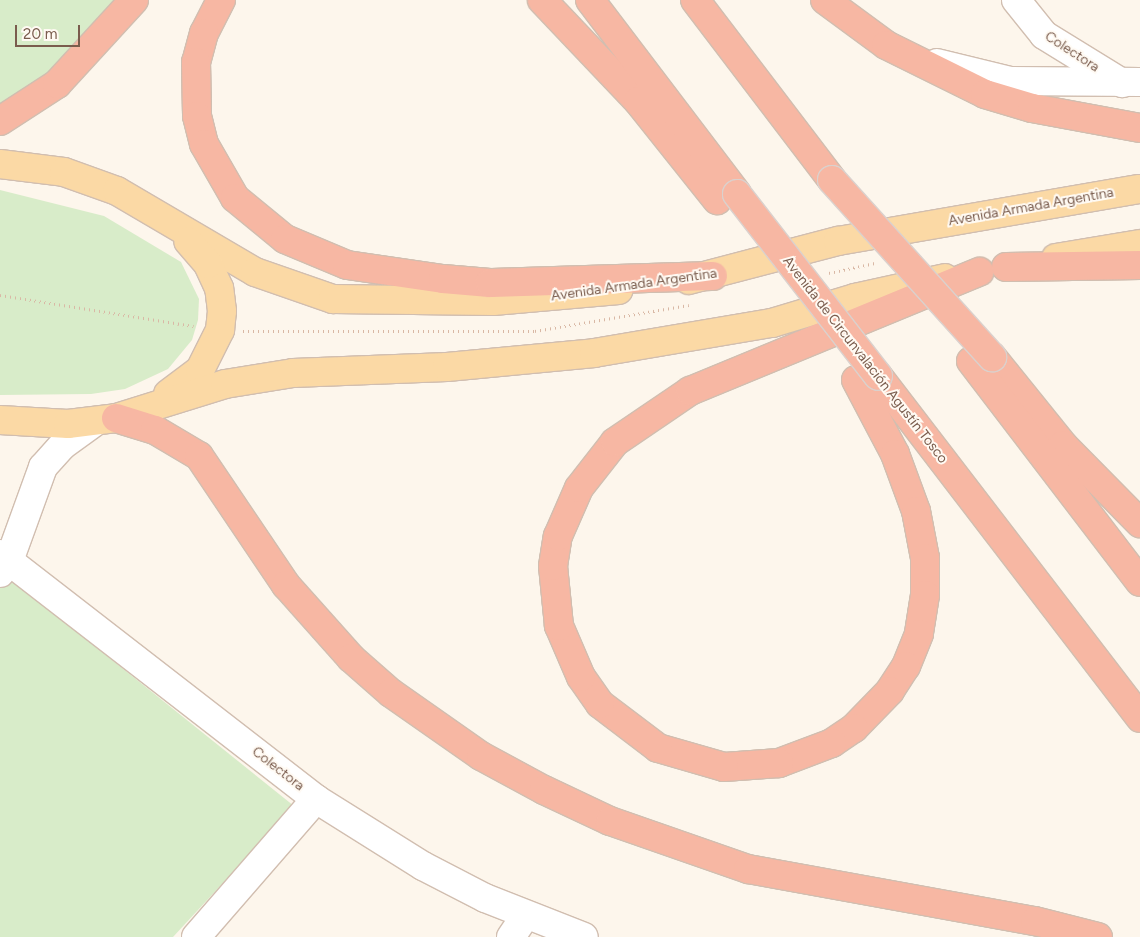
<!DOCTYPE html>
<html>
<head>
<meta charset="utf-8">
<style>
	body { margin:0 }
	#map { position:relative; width:1140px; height:937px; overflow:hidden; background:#fdf6ec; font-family:Figtree,sans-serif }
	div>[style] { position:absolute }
	.green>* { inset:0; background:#d8ecc9 }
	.path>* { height:3px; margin-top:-1.5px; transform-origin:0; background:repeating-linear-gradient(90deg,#d9b8a5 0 1px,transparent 0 5px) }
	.roads { filter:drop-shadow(1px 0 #d1beb0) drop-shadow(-1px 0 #d1beb0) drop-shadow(0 1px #d1beb0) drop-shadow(0 -1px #d1beb0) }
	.minor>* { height:28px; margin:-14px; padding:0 14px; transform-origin:14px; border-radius:14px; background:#fff }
	.major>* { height:28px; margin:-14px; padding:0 14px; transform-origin:14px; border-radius:14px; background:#fbd9a5 }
	.highway>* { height:28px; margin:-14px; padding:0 14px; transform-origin:14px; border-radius:14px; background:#f7b7a3 }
	.bridges { filter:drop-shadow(1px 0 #dad1cd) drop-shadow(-1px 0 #dad1cd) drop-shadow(0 1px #dad1cd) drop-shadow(0 -1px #dad1cd) }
	.highway-bridge>* { height:28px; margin:-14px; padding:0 14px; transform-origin:14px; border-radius:14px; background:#f7b7a3 }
	span { translate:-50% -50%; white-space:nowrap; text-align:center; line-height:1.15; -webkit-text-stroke:4px #fffaf3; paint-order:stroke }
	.street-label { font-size:14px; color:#7a5c4d }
	.scale { position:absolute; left:15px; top:25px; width:65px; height:22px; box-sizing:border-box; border:2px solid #7a5c4d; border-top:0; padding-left:6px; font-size:15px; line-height:18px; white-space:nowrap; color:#7a5c4d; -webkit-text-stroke:4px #fffaf3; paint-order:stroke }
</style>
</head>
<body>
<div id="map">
	<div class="green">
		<div style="clip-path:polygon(0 0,115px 0,91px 37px,52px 73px,0 110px)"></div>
		<div style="clip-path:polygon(0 190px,104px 216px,181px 262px,199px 299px,198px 320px,192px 340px,168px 369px,125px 389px,91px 394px,0 395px)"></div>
		<div style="clip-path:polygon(10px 578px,294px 806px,173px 937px,0 937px,0 586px)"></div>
	</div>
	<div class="path">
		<div style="left:829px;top:273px;width:47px;rotate:-12.3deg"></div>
		<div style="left:0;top:295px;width:196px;rotate:9.1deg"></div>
		<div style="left:243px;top:331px;width:292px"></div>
		<div style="left:535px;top:331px;width:156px;rotate:-9.6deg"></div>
	</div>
	<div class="roads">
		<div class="minor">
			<div style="left:1016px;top:0;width:45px;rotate:51.3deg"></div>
			<div style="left:1044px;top:35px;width:92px;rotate:31.6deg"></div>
			<div style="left:937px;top:63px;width:76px;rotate:13.7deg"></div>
			<div style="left:1011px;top:81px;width:129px;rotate:0.4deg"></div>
			<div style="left:0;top:554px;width:400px;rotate:37.8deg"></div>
			<div style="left:316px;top:799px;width:126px;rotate:32.1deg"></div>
			<div style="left:423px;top:866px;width:70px;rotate:27.3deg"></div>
			<div style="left:485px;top:898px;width:106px;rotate:21.5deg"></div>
			<div style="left:0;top:573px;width:15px;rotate:-53deg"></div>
			<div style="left:9px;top:561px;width:100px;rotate:-70.1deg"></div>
			<div style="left:43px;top:467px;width:30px;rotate:-48deg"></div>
			<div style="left:63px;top:445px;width:41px;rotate:-36deg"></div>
			<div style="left:196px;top:937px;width:183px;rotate:-49deg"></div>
			<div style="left:511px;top:937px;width:25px;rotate:-56deg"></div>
		</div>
		<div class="major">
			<div style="left:0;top:164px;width:64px;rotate:7.1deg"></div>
			<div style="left:64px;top:172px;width:56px;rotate:19.7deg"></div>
			<div style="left:117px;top:191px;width:160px;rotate:30.4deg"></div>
			<div style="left:255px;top:272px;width:83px;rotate:19.1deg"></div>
			<div style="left:333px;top:299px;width:160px;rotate:0.7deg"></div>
			<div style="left:493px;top:301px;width:126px;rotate:-5deg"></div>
			<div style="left:1056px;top:258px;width:85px;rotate:-9.5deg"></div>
			<div style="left:689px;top:280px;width:154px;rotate:-14.7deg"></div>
			<div style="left:838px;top:241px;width:306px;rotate:-9.8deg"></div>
			<div style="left:168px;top:394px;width:40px;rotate:-37deg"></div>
			<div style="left:200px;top:370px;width:45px;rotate:-63.4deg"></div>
			<div style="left:220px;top:330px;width:19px;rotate:-84deg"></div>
			<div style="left:222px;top:311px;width:23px;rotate:-97deg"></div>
			<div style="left:219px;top:288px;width:26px;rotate:-115deg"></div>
			<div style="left:208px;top:264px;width:30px;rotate:-131deg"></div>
			<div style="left:0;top:420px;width:68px;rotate:3.4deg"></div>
			<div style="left:68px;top:424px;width:48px;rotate:-7.1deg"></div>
			<div style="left:116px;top:418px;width:114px;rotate:-17.3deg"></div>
			<div style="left:225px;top:384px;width:69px;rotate:-9.2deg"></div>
			<div style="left:293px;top:373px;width:154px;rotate:-2.2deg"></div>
			<div style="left:447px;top:367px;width:148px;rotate:-5.4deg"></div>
			<div style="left:594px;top:353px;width:181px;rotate:-9.6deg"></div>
			<div style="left:772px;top:323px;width:87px;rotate:-16.8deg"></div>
			<div style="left:855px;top:298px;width:92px;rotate:-12.5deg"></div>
		</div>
		<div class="highway">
			<div style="left:221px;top:0;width:37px;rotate:117deg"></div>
			<div style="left:204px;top:33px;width:30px;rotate:105deg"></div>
			<div style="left:196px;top:62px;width:54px;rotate:88.9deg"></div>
			<div style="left:197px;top:116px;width:29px;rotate:76deg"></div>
			<div style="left:204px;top:144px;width:62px;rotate:60.1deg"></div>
			<div style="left:235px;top:198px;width:65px;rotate:39.4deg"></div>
			<div style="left:285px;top:239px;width:67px;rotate:22.8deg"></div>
			<div style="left:347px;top:265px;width:97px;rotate:8.3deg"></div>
			<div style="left:443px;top:279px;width:47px;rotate:4.9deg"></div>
			<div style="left:490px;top:283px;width:223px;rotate:-1.8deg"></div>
			<div style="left:542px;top:0;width:139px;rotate:46.5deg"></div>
			<div style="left:638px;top:101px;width:127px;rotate:51.4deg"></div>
			<div style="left:590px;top:0;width:243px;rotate:52.8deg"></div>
			<div style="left:695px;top:0;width:226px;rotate:52.7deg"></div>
			<div style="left:825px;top:0;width:76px;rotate:36.4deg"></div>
			<div style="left:886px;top:45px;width:110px;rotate:26.3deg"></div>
			<div style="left:985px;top:94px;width:49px;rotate:16.6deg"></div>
			<div style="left:1032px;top:108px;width:110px;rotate:10.5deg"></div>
			<div style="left:0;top:121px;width:68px;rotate:-33deg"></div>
			<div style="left:57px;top:84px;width:114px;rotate:-47.5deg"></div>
			<div style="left:1006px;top:267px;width:134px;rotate:-0.9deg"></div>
			<div style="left:992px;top:357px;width:113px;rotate:51.1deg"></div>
			<div style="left:1063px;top:445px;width:110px;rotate:45.4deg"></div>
			<div style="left:971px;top:361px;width:278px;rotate:52.6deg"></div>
			<div style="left:878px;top:376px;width:431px;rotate:52.5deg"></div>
			<div style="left:856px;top:380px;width:84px;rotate:62.2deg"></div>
			<div style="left:895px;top:454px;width:61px;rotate:69.8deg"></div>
			<div style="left:916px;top:511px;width:48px;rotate:79.2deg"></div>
			<div style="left:925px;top:558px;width:37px;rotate:90deg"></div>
			<div style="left:925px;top:595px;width:39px;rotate:99deg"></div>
			<div style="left:919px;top:634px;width:35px;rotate:112deg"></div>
			<div style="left:906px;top:666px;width:30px;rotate:123deg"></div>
			<div style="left:890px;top:691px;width:52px;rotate:134.2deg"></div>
			<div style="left:854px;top:728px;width:27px;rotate:146deg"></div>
			<div style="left:832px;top:743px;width:57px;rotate:159.3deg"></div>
			<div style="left:779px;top:763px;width:55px;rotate:175.8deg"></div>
			<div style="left:724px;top:767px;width:69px;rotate:-163.9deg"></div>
			<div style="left:658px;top:748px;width:73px;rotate:-142.8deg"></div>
			<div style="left:600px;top:704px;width:33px;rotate:-125deg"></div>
			<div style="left:581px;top:677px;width:56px;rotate:-113.3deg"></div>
			<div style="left:559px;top:626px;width:60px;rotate:-95.7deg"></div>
			<div style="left:553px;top:566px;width:30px;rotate:-81deg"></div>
			<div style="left:558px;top:536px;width:52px;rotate:-66.4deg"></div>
			<div style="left:579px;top:488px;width:58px;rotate:-52deg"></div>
			<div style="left:615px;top:442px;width:91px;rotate:-34.2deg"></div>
			<div style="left:690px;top:391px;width:313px;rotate:-22.4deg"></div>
			<div style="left:116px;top:418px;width:41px;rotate:17.1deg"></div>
			<div style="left:155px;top:430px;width:51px;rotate:30.6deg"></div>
			<div style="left:199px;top:456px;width:156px;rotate:56deg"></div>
			<div style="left:286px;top:585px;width:98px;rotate:48.3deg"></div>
			<div style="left:351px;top:658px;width:53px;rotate:41.2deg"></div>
			<div style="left:391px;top:693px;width:110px;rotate:35deg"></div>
			<div style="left:481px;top:756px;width:72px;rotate:28.4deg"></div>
			<div style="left:544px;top:790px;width:73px;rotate:25.2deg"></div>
			<div style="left:610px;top:821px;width:146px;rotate:19.2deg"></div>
			<div style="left:748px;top:869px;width:292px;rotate:10.3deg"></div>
			<div style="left:1035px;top:921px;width:65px;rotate:14.3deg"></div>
		</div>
	</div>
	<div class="bridges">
		<div class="highway-bridge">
			<div style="left:832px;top:180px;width:239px;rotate:47.9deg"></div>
			<div style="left:737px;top:194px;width:230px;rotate:52.2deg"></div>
		</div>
	</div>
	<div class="street-label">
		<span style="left:1072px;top:52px;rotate:33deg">Colectora</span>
		<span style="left:1031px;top:207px;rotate:-10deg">Avenida Armada Argentina</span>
		<span style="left:634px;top:285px;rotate:-8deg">Avenida Armada Argentina</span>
		<span style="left:865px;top:360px;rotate:52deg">Avenida de Circunvalación Agustín Tosco</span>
		<span style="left:278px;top:769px;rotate:38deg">Colectora</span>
	</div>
	<div class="scale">20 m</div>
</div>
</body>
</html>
